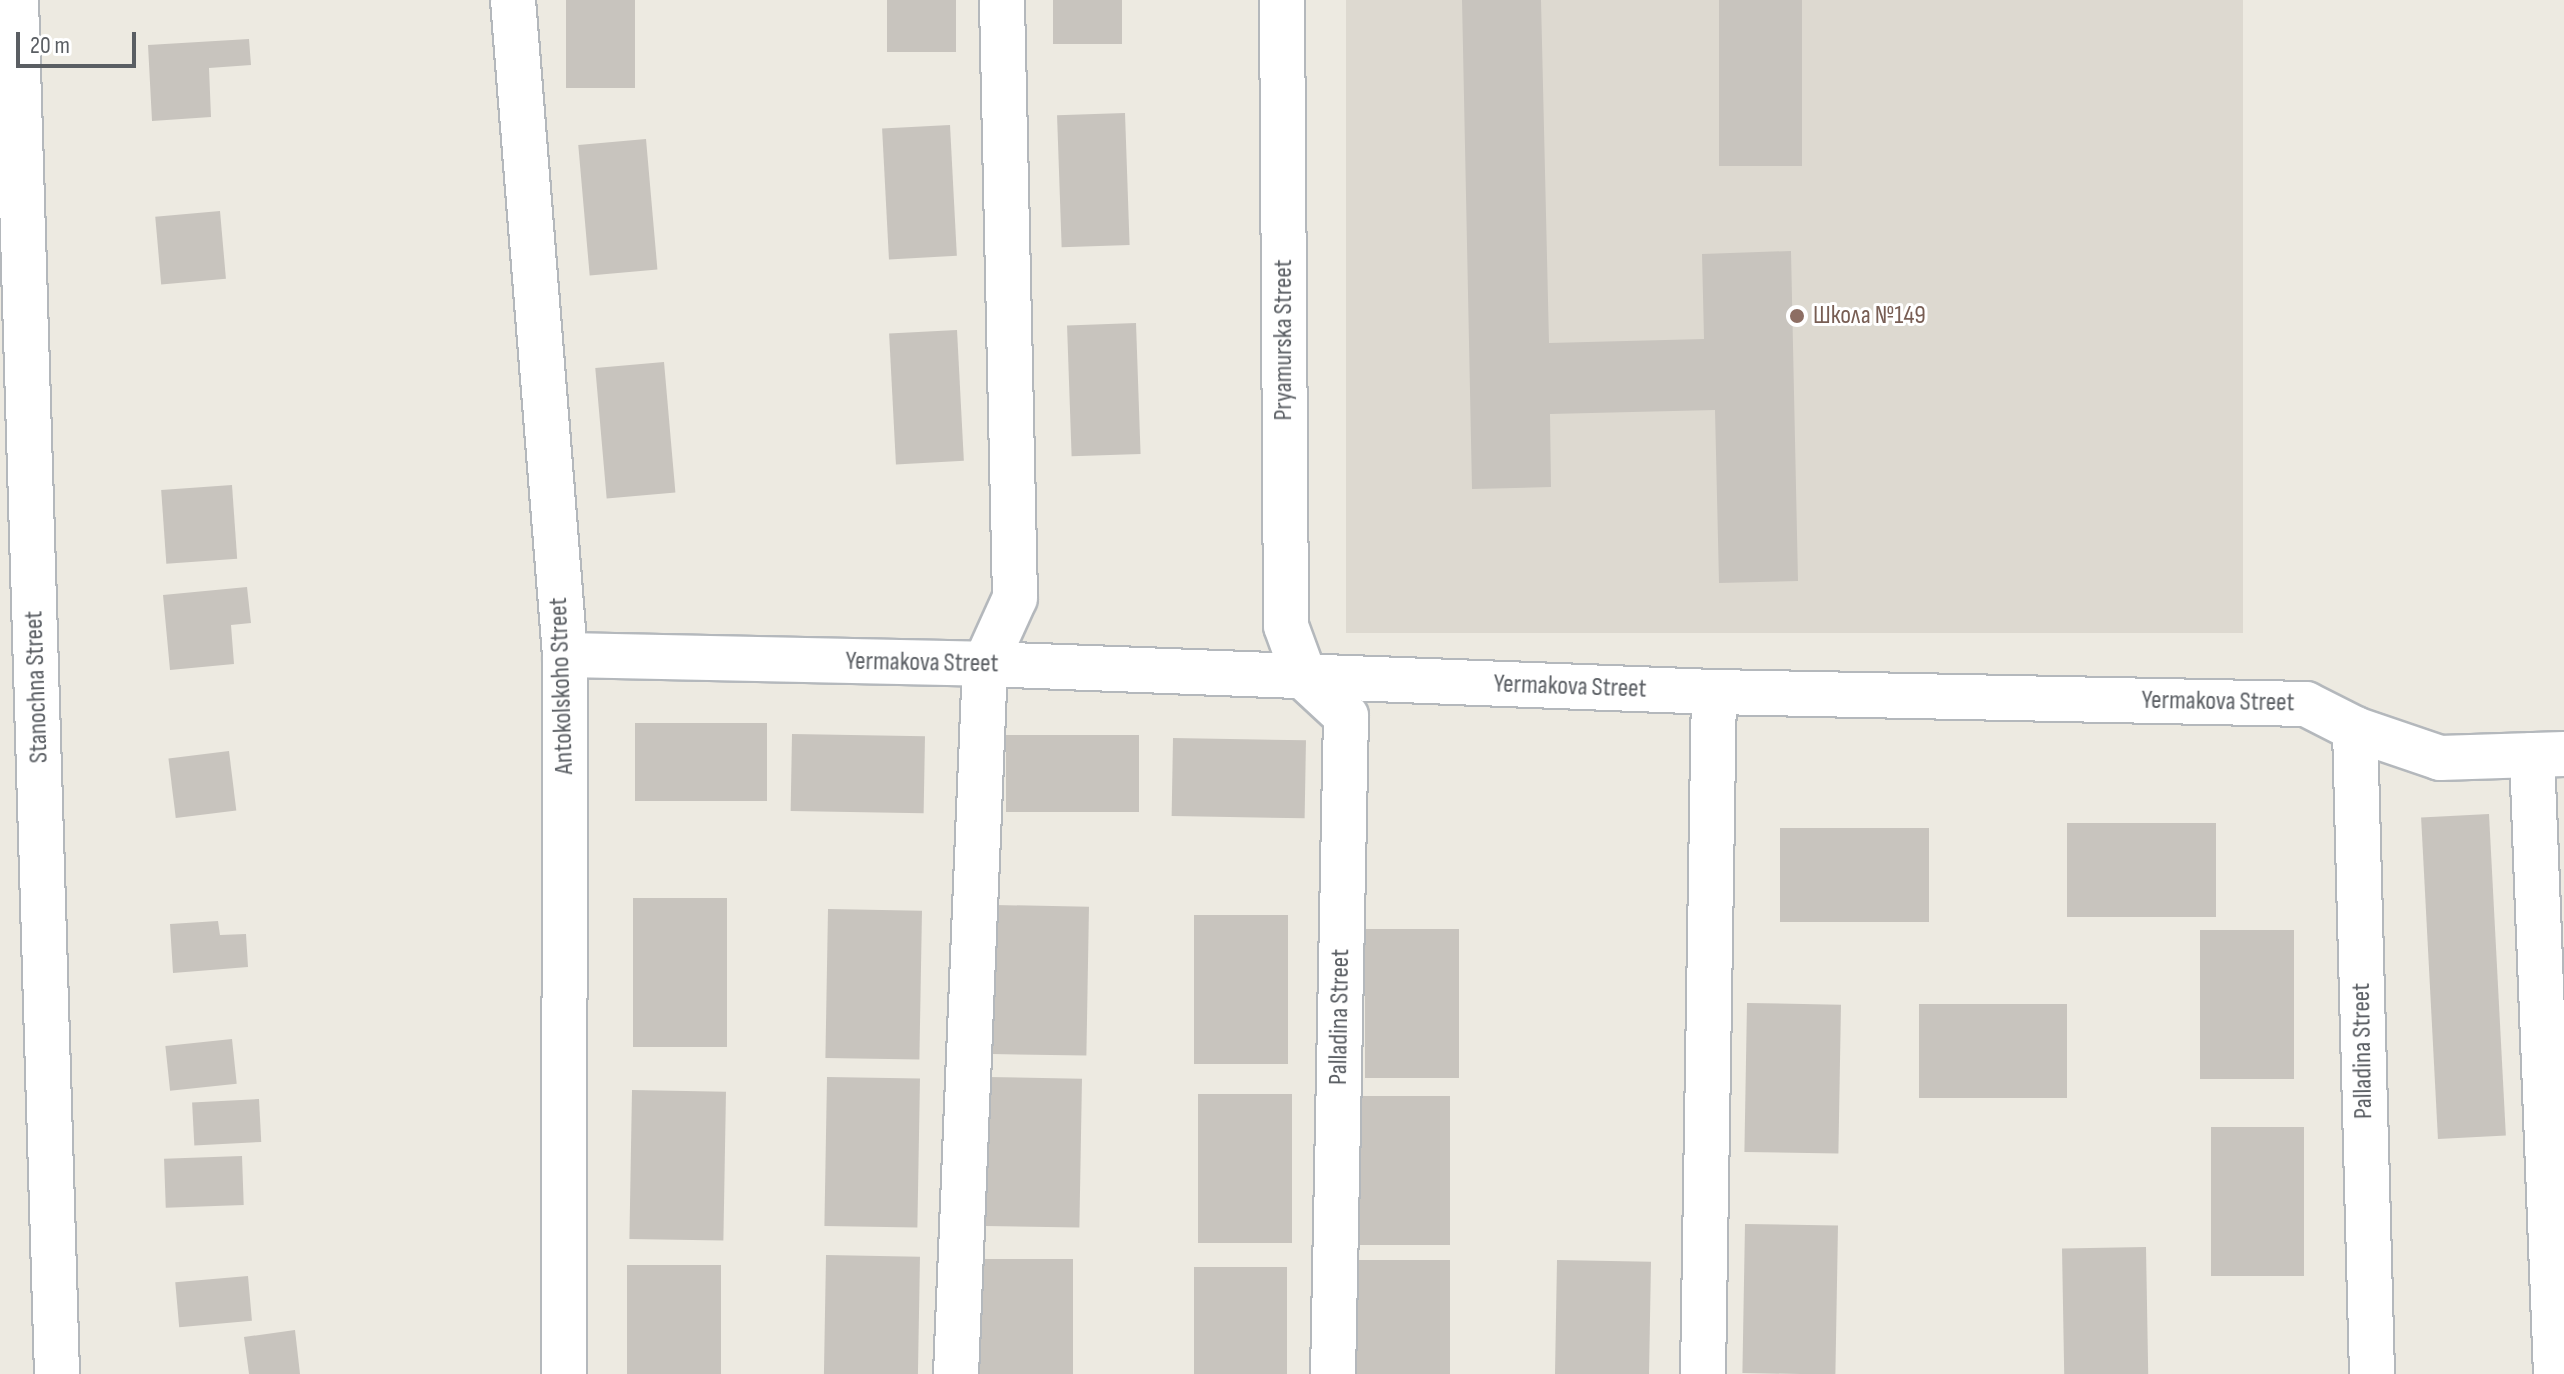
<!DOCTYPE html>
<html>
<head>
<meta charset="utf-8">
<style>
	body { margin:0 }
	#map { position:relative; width:2564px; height:1374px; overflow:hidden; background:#edeae1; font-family:"Sofia Sans Condensed",sans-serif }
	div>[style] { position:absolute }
	.education>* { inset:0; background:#ddd9d0; transform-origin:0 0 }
	.building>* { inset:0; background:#c8c4be; transform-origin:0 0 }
	.roads { filter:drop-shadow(2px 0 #b4b8bc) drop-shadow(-2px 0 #b4b8bc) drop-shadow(0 2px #b4b8bc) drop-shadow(0 -2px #b4b8bc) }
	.minor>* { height:44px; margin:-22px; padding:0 22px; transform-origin:22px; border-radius:22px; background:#fff }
	.dots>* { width:22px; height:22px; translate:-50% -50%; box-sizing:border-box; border:4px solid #fff; border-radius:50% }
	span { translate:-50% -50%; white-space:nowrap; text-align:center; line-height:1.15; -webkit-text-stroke:6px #fff; paint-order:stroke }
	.education-label { font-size:26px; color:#785e54 }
	.left { translate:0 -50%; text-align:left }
	.street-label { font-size:26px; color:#5a5e63 }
	.scale { position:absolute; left:16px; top:32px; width:120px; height:36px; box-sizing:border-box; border:4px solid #5a5e63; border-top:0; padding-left:10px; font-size:24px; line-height:28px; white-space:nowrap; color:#5a5e63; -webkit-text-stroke:6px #fff; paint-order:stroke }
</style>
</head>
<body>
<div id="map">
	<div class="education">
		<div style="left:1346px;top:0;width:897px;height:633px"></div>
	</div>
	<div class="building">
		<div style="left:566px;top:0;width:69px;height:88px"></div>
		<div style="left:887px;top:0;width:69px;height:52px"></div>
		<div style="left:1053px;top:0;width:69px;height:44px"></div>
		<div style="clip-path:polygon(1462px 0,1541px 0,1549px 343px,1704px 339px,1702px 254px,1791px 251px,1798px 581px,1719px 583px,1715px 410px,1550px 414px,1551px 487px,1472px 489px)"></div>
		<div style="left:1719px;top:0;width:83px;height:166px"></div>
		<div style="clip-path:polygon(249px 39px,251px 65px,209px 68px,211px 117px,152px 121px,148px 45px)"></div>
		<div style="left:1125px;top:113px;width:132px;height:68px;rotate:88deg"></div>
		<div style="left:950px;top:125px;width:131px;height:68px;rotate:87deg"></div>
		<div style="left:646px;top:139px;width:131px;height:68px;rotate:85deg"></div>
		<div style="left:220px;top:211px;width:68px;height:65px;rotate:85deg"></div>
		<div style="left:1136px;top:323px;width:131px;height:69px;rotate:88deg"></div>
		<div style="left:957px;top:330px;width:131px;height:68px;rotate:87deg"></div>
		<div style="left:664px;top:362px;width:131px;height:69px;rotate:85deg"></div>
		<div style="left:232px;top:485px;width:74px;height:71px;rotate:86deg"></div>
		<div style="clip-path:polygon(247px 587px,251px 623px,231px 625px,234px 664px,170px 670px,163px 595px)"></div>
		<div style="left:635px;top:723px;width:132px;height:78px"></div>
		<div style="left:792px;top:734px;width:133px;height:77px;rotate:1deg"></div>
		<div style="left:1006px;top:735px;width:133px;height:77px"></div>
		<div style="left:1173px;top:738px;width:133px;height:78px;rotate:1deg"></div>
		<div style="left:229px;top:751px;width:60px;height:61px;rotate:83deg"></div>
		<div style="left:2489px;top:814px;width:322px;height:68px;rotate:87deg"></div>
		<div style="left:2067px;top:823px;width:149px;height:94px"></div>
		<div style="left:1780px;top:828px;width:149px;height:94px"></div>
		<div style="left:633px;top:898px;width:94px;height:149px"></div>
		<div style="left:995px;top:905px;width:94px;height:149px;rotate:1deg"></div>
		<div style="left:828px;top:909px;width:94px;height:149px;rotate:1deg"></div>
		<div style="left:1194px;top:915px;width:94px;height:149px"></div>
		<div style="clip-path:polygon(218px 921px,220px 935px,246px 934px,248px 967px,173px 973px,170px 924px)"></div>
		<div style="left:1365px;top:929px;width:94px;height:149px"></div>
		<div style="left:2200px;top:930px;width:94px;height:149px"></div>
		<div style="left:1747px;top:1003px;width:94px;height:149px;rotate:1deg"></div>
		<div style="left:1919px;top:1004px;width:148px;height:94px"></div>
		<div style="left:232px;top:1039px;width:45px;height:67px;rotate:84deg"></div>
		<div style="left:827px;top:1077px;width:93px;height:149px;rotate:1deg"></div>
		<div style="left:988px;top:1077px;width:94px;height:149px;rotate:1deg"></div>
		<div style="left:632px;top:1090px;width:94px;height:149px;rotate:1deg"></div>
		<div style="left:1198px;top:1094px;width:94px;height:149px"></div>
		<div style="left:1356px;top:1096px;width:94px;height:149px"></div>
		<div style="left:259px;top:1099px;width:43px;height:67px;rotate:87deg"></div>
		<div style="left:2211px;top:1127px;width:93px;height:149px"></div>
		<div style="left:242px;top:1156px;width:49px;height:78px;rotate:88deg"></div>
		<div style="left:1745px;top:1224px;width:93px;height:149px;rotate:1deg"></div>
		<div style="left:2146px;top:1247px;width:127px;height:84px;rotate:89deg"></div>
		<div style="left:826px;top:1255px;width:94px;height:119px;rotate:1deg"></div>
		<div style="left:979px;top:1259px;width:94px;height:115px"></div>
		<div style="left:1356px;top:1260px;width:94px;height:114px"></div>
		<div style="left:1557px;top:1260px;width:94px;height:114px;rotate:1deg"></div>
		<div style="left:627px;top:1265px;width:94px;height:109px"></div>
		<div style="left:1194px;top:1267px;width:93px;height:107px"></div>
		<div style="left:248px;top:1276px;width:45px;height:73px;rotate:85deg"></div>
		<div style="clip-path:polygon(295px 1330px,300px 1374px,249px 1374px,244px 1337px)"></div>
	</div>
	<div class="roads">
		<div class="minor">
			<div style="left:16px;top:0;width:1375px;rotate:88.29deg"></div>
			<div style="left:513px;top:0;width:657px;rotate:85.46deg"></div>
			<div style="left:565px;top:655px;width:719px;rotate:90.08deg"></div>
			<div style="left:1282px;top:0;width:626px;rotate:89.63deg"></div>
			<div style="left:1286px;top:626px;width:55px;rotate:69.9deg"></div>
			<div style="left:1305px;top:678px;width:56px;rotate:42.8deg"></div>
			<div style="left:1346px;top:716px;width:658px;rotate:91.13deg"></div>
			<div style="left:565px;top:655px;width:420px;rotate:1.2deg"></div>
			<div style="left:985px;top:664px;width:730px;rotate:2.2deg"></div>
			<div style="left:1714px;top:692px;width:592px;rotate:1.16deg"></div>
			<div style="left:2306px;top:704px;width:55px;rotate:27deg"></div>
			<div style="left:2355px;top:729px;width:90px;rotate:18.8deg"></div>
			<div style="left:2440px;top:758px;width:124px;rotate:-1.8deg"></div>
			<div style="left:2355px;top:729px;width:645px;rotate:88.49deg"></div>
			<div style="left:2532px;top:755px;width:619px;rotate:87.78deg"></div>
			<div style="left:956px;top:1374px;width:711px;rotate:-87.66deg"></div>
			<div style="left:985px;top:664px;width:72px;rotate:-65.6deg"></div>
			<div style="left:1015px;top:598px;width:598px;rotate:-91.25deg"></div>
			<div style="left:1703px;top:1374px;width:682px;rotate:-89.08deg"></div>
		</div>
	</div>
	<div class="dots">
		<div style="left:1797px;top:316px;background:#8d6e63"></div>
	</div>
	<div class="education-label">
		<span class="left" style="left:1813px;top:316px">Школа №149</span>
	</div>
	<div class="street-label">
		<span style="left:1284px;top:340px;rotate:-90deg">Pryamurska Street</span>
		<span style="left:922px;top:663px;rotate:1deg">Yermakova Street</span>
		<span style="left:562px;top:686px;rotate:-92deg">Antokolskoho Street</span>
		<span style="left:37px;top:687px;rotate:-92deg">Stanochna Street</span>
		<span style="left:1570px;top:687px;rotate:2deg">Yermakova Street</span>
		<span style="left:2218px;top:702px;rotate:1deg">Yermakova Street</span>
		<span style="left:1340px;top:1017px;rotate:-89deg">Palladina Street</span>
		<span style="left:2363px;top:1051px;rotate:-91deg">Palladina Street</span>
	</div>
	<div class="scale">20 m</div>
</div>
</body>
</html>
